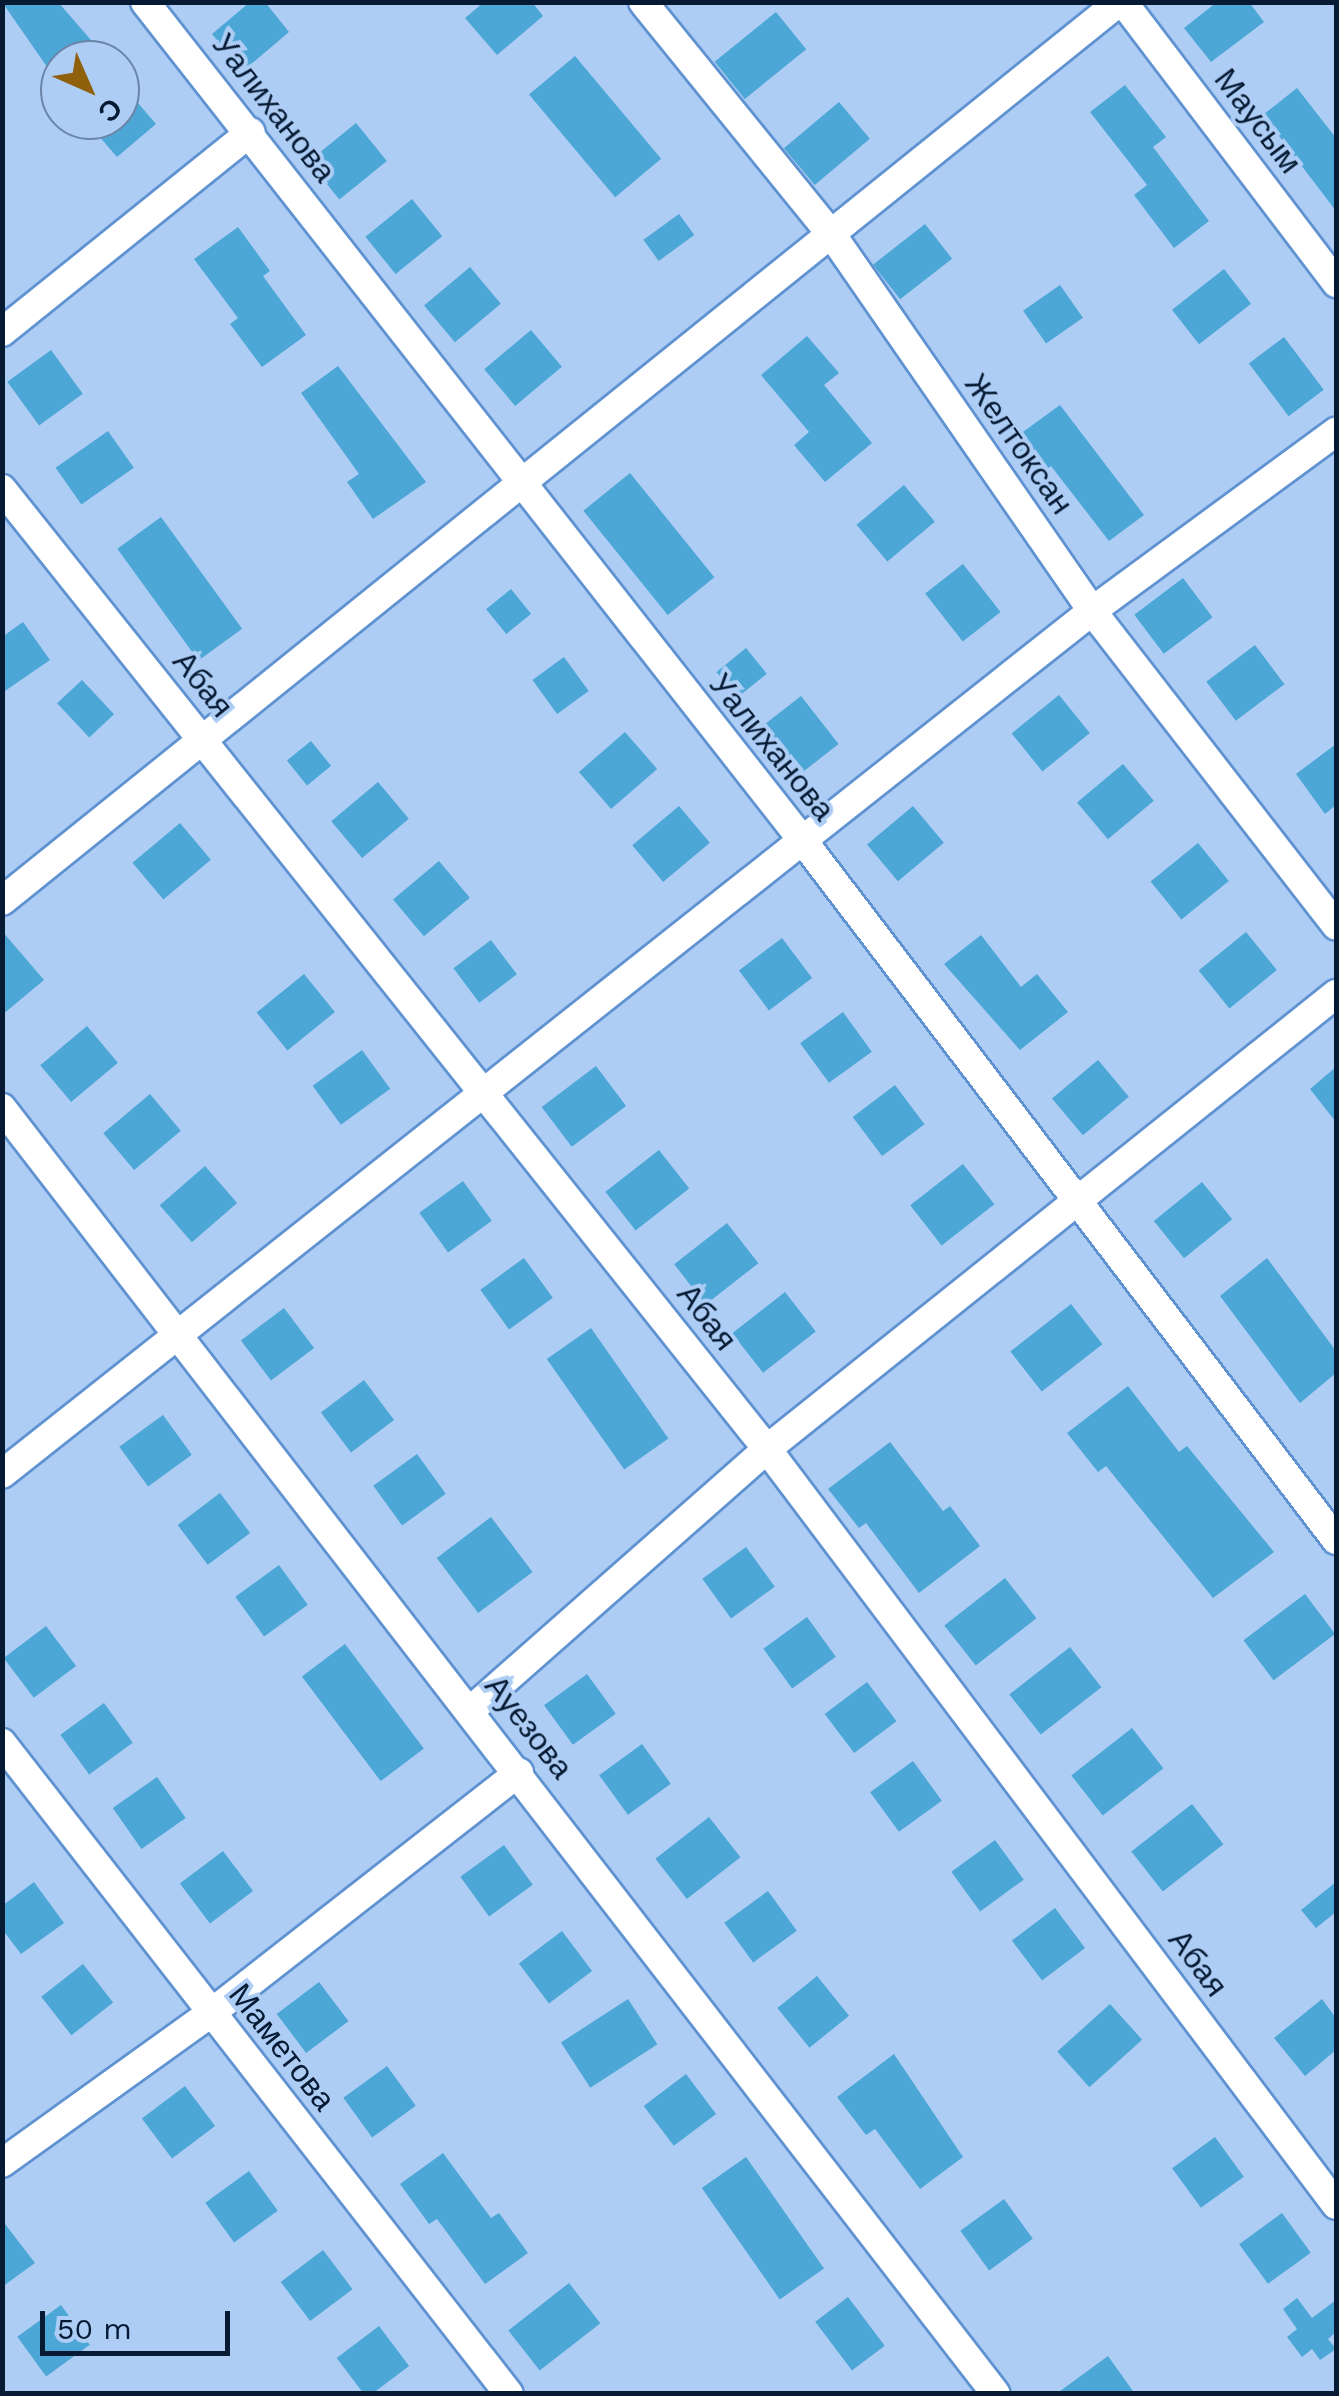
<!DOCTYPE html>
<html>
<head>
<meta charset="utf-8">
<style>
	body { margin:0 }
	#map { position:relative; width:1339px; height:2396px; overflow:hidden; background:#adcdf5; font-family:"Work Sans",sans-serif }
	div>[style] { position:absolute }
	.building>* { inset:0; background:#4ca7d6; transform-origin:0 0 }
	.roads { filter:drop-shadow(2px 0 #5f92d1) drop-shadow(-2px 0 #5f92d1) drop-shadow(0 2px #5f92d1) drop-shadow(0 -2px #5f92d1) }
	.minor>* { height:28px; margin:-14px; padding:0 14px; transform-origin:14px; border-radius:14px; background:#fff }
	span { translate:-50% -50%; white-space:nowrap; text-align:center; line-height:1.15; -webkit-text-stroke:8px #adcdf5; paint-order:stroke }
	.street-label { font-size:32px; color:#061a33 }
	.frame { position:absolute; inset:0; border:5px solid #061a33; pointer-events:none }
	.north { position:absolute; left:40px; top:40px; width:100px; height:100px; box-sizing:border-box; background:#adcdf5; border:2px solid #6a85a7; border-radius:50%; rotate:135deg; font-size:28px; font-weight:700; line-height:40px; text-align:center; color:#061a33 }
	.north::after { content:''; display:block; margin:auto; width:35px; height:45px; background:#90610d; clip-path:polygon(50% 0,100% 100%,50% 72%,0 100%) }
	.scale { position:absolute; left:40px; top:2311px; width:190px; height:45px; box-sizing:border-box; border:5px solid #061a33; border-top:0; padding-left:12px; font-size:30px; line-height:35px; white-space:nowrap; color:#061a33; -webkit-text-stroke:8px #adcdf5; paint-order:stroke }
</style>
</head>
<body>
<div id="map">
	<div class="building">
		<div style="clip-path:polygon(2px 2px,58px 2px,91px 40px,60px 60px,52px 74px)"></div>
		<div style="clip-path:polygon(250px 2px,265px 2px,289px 32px,243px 71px,212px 34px)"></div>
		<div style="clip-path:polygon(484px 2px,532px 2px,543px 16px,497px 55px,465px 18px)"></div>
		<div style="clip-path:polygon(1217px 2px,1249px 2px,1264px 22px,1211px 62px,1184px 28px)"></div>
		<div style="left:776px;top:12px;width:48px;height:79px;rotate:51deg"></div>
		<div style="left:575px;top:56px;width:134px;height:60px;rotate:50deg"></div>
		<div style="clip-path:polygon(120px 82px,156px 124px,117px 157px,85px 120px,120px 120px)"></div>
		<div style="clip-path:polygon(1125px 85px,1166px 137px,1153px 147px,1209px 221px,1174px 248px,1134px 195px,1147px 185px,1090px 112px)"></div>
		<div style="clip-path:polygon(1297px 88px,1336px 138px,1336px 211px,1263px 115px)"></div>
		<div style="left:839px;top:102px;width:48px;height:72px;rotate:50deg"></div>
		<div style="left:356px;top:123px;width:49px;height:61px;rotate:51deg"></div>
		<div style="left:412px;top:199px;width:48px;height:60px;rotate:51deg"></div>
		<div style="left:679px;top:214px;width:26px;height:44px;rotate:54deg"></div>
		<div style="left:925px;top:224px;width:44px;height:66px;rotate:52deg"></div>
		<div style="clip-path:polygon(238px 227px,270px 271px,263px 276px,306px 335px,262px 367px,230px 324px,238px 318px,194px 259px)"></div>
		<div style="left:470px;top:267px;width:48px;height:60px;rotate:50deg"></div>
		<div style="left:1224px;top:269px;width:44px;height:66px;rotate:52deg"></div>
		<div style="left:1060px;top:285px;width:40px;height:45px;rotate:55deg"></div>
		<div style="left:531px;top:330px;width:48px;height:61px;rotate:50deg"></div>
		<div style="clip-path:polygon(807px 336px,839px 373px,824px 385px,872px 443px,825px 482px,794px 445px,809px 432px,761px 375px)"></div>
		<div style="left:1284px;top:337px;width:66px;height:44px;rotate:53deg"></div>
		<div style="left:51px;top:350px;width:54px;height:54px;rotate:54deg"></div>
		<div style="clip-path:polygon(338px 366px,426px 482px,373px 519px,347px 482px,359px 474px,301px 393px)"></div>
		<div style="clip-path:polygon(1060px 405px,1144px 515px,1109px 541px,1051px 466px,1038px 476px,1012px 440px)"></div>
		<div style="left:108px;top:431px;width:45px;height:64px;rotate:55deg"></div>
		<div style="left:630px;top:473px;width:134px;height:60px;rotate:51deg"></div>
		<div style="left:904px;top:485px;width:48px;height:62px;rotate:50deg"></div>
		<div style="left:161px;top:517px;width:138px;height:54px;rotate:54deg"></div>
		<div style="left:963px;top:564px;width:61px;height:48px;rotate:52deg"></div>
		<div style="left:1183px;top:578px;width:49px;height:61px;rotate:53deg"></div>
		<div style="left:511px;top:589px;width:32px;height:32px;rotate:51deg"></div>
		<div style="clip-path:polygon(23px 622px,50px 660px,2px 693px,2px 637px)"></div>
		<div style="left:1255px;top:645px;width:49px;height:61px;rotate:53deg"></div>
		<div style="left:746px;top:648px;width:33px;height:38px;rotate:51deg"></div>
		<div style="left:564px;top:657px;width:42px;height:39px;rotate:54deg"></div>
		<div style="left:82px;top:680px;width:47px;height:34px;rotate:47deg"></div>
		<div style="left:1059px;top:695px;width:49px;height:61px;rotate:51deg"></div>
		<div style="left:801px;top:696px;width:61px;height:48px;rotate:52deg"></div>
		<div style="left:625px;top:732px;width:49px;height:61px;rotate:49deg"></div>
		<div style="left:311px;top:741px;width:32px;height:31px;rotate:51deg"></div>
		<div style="clip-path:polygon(1336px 744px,1336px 805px,1325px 814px,1296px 774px)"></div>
		<div style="left:1123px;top:764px;width:48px;height:60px;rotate:50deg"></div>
		<div style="left:378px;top:782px;width:48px;height:61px;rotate:50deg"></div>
		<div style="left:679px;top:806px;width:48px;height:61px;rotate:50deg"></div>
		<div style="left:913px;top:806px;width:48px;height:60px;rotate:50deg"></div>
		<div style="left:180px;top:823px;width:48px;height:62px;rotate:50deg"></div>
		<div style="left:1198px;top:843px;width:49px;height:61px;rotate:51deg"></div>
		<div style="left:439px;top:861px;width:48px;height:60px;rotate:50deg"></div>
		<div style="clip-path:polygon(2px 931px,44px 980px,2px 1015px)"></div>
		<div style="left:1246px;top:932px;width:49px;height:61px;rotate:51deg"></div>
		<div style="clip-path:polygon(981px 935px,1021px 987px,1037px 974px,1068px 1012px,1020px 1050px,944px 964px)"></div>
		<div style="left:782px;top:938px;width:50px;height:54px;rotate:53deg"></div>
		<div style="left:491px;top:940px;width:43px;height:47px;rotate:53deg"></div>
		<div style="left:304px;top:974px;width:49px;height:61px;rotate:51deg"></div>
		<div style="left:843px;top:1012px;width:49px;height:53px;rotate:54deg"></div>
		<div style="left:87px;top:1026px;width:48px;height:61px;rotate:50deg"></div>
		<div style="left:362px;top:1050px;width:48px;height:61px;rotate:54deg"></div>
		<div style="left:1098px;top:1060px;width:48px;height:60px;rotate:50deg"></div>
		<div style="left:596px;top:1066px;width:50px;height:68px;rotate:53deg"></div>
		<div style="clip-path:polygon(1336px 1067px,1336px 1122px,1310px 1089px)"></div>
		<div style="left:895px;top:1085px;width:49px;height:53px;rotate:53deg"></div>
		<div style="left:150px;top:1094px;width:48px;height:61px;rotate:50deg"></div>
		<div style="left:659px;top:1150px;width:49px;height:68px;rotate:52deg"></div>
		<div style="left:963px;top:1164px;width:51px;height:67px;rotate:52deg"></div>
		<div style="left:205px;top:1166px;width:49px;height:60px;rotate:49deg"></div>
		<div style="left:463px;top:1181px;width:49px;height:54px;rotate:54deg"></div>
		<div style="left:1202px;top:1182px;width:48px;height:62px;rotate:51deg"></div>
		<div style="left:727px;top:1223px;width:51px;height:67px;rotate:52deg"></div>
		<div style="left:524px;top:1258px;width:49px;height:54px;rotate:54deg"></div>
		<div style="clip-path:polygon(1267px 1258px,1336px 1351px,1336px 1373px,1300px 1403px,1220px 1296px)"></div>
		<div style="left:785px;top:1292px;width:50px;height:67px;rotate:52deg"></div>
		<div style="left:1071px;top:1304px;width:51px;height:77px;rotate:52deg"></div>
		<div style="left:284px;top:1308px;width:50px;height:54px;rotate:53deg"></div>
		<div style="left:591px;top:1328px;width:135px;height:54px;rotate:55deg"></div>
		<div style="left:364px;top:1380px;width:50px;height:54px;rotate:53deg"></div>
		<div style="clip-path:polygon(1128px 1386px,1179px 1452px,1187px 1446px,1274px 1552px,1213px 1598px,1106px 1466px,1098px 1472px,1067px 1433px)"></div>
		<div style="left:163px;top:1415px;width:49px;height:54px;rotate:54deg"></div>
		<div style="clip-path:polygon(890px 1442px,943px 1511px,950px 1506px,980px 1546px,919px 1593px,866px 1523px,859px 1528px,828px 1489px)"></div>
		<div style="left:417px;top:1454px;width:49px;height:54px;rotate:54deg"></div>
		<div style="left:220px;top:1493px;width:50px;height:53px;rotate:53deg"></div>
		<div style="left:491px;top:1517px;width:69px;height:68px;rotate:53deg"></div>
		<div style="left:746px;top:1547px;width:49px;height:54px;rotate:54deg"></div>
		<div style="left:279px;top:1565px;width:49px;height:54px;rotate:54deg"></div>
		<div style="left:1005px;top:1578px;width:51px;height:77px;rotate:52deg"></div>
		<div style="left:1305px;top:1594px;width:50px;height:77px;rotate:53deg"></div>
		<div style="left:807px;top:1617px;width:49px;height:54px;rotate:54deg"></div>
		<div style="left:46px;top:1626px;width:50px;height:53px;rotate:53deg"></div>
		<div style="left:345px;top:1644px;width:131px;height:54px;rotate:53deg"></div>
		<div style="left:1070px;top:1647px;width:51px;height:77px;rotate:52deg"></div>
		<div style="left:587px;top:1674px;width:49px;height:53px;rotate:54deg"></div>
		<div style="left:867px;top:1682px;width:49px;height:53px;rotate:53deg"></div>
		<div style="left:104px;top:1703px;width:49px;height:54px;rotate:54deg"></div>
		<div style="left:1132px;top:1728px;width:51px;height:77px;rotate:52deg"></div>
		<div style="left:642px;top:1744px;width:49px;height:53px;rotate:54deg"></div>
		<div style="left:913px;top:1761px;width:49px;height:53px;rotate:54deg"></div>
		<div style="left:157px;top:1777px;width:50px;height:54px;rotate:55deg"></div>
		<div style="left:1192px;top:1804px;width:51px;height:77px;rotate:52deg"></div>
		<div style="left:709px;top:1817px;width:51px;height:68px;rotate:52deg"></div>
		<div style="left:995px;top:1840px;width:49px;height:54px;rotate:54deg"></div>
		<div style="left:504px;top:1845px;width:49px;height:54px;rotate:54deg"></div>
		<div style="left:223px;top:1851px;width:50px;height:54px;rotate:53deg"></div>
		<div style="clip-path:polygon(34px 1882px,64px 1923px,21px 1954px,2px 1929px,2px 1906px)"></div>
		<div style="clip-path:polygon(1336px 1882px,1336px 1912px,1316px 1928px,1301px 1910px)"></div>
		<div style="left:768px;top:1891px;width:49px;height:54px;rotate:54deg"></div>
		<div style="left:1055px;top:1908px;width:50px;height:54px;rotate:53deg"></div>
		<div style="left:562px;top:1931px;width:50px;height:54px;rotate:53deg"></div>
		<div style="left:83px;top:1964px;width:49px;height:53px;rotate:52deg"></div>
		<div style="left:817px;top:1976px;width:51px;height:51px;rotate:51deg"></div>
		<div style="left:319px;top:1982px;width:49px;height:53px;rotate:53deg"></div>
		<div style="left:628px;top:1999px;width:54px;height:80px;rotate:57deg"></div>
		<div style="clip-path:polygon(1322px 1999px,1336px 2018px,1336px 2050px,1305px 2076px,1274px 2038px)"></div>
		<div style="left:1110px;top:2004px;width:48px;height:71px;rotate:48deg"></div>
		<div style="clip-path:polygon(894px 2054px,963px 2157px,920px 2189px,875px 2129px,866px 2135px,837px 2097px)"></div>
		<div style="left:387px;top:2066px;width:49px;height:54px;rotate:54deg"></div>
		<div style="left:686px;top:2074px;width:50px;height:53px;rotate:53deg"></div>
		<div style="left:185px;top:2086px;width:50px;height:54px;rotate:53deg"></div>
		<div style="left:1215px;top:2137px;width:49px;height:53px;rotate:54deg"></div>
		<div style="clip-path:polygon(443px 2153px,491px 2218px,499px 2213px,528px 2253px,485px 2284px,437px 2219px,429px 2224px,400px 2184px)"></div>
		<div style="left:746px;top:2157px;width:136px;height:54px;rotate:55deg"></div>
		<div style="left:249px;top:2171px;width:49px;height:54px;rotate:54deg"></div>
		<div style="left:1004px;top:2199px;width:49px;height:54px;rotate:54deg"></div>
		<div style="left:1282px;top:2213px;width:49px;height:53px;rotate:54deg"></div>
		<div style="clip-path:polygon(2px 2220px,35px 2263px,2px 2287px)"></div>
		<div style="left:323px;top:2250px;width:49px;height:53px;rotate:53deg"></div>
		<div style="left:569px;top:2283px;width:51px;height:77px;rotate:52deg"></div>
		<div style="left:848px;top:2297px;width:61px;height:41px;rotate:53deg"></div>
		<div style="clip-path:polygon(1297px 2298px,1312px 2318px,1336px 2300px,1336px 2332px,1328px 2339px,1336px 2349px,1320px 2360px,1312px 2349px,1302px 2357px,1287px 2337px,1297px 2329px,1283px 2309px)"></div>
		<div style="left:61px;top:2305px;width:49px;height:54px;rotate:54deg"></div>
		<div style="left:379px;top:2326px;width:50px;height:53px;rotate:53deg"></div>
		<div style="clip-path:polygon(1108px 2356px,1135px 2394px,1056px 2394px)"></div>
	</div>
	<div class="roads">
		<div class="minor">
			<div style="left:145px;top:2px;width:1066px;rotate:51.89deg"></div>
			<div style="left:803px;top:841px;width:879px;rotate:52.67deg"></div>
			<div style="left:643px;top:2px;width:300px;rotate:51deg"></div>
			<div style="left:832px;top:235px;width:457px;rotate:55.3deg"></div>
			<div style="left:1092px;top:611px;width:398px;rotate:52.2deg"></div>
			<div style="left:1123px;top:2px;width:353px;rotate:52.8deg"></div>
			<div style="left:2px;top:332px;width:319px;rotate:-38.8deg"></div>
			<div style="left:2px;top:489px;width:1228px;rotate:51.45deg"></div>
			<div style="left:767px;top:1449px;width:946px;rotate:53.03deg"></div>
			<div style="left:2px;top:901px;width:1434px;rotate:-38.83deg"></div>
			<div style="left:2px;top:1108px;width:1625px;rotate:52.3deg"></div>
			<div style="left:2px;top:1474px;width:1390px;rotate:-38.37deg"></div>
			<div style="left:1092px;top:611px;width:303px;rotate:-36.3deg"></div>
			<div style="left:471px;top:1710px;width:395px;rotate:-41.4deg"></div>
			<div style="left:767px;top:1449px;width:729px;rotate:-38.65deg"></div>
			<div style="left:2px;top:1743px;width:825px;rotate:52.09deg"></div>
			<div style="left:2px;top:2163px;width:257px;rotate:-35.7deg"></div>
			<div style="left:211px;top:2013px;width:391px;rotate:-38deg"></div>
		</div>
	</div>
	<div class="street-label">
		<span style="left:274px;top:108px;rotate:52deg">Уалиханова</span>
		<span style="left:1258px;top:121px;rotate:53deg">Маусым</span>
		<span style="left:1019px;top:444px;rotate:55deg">Желтоксан</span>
		<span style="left:203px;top:684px;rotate:51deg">Абая</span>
		<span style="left:772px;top:747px;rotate:51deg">Уалиханова</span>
		<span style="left:707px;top:1317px;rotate:52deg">Абая</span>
		<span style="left:529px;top:1727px;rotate:52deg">Ауезова</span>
		<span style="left:1198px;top:1963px;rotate:53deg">Абая</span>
		<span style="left:282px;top:2047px;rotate:52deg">Маметова</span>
	</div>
	<div class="frame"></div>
	<div class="north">С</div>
	<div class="scale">50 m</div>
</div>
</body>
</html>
